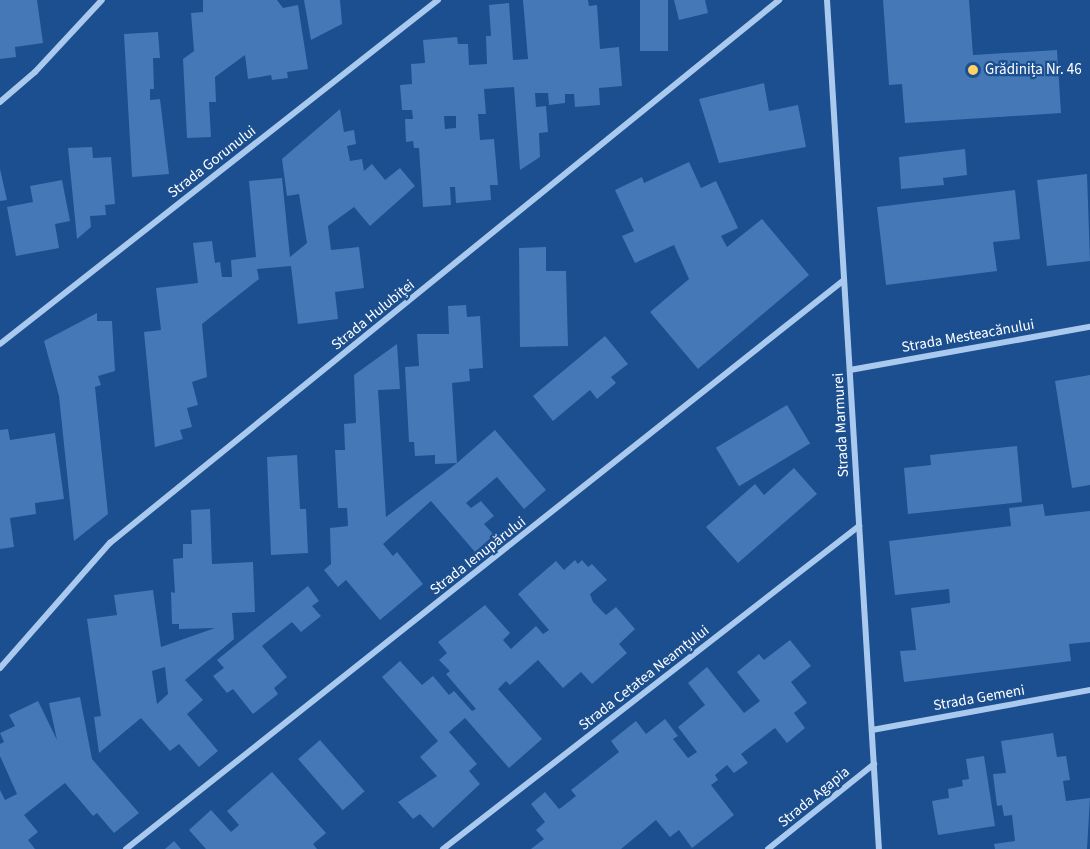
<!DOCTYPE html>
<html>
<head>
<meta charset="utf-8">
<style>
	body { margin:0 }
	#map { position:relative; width:1090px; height:849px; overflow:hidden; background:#1b4f8f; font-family:"Source Sans 3",sans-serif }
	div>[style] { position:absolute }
	.building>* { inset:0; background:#4478b7; transform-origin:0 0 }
	.street>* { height:6px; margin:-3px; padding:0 3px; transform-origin:3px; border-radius:3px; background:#a9c9ee }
	.dots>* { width:16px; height:16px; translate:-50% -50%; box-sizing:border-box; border:3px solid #1b4f8f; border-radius:50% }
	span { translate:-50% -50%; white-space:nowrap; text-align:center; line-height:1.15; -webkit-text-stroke:4.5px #1b4f8f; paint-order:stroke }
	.poi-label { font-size:15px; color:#fff }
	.left { translate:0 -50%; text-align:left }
	.street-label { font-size:15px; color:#fff }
</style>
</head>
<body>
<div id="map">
	<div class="building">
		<div style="clip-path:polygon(0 0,37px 0,43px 43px,15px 47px,16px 57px,0 59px)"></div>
		<div style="clip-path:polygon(203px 0,277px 0,283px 8px,298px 5px,308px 69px,287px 72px,288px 78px,272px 80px,271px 75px,248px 79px,245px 55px,215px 77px,216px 102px,209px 102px,211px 137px,187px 138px,183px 59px,194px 51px,191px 13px,203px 12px)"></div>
		<div style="clip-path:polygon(304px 0,340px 0,342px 24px,311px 40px)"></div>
		<div style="clip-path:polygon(evenodd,523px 0,588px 0,589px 6px,597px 5px,600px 49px,619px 47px,622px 86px,599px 88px,600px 105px,575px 107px,574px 94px,565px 94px,565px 103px,549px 105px,548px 93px,535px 93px,536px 107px,546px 106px,548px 132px,539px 133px,540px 157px,520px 170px,514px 87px,484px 89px,486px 114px,478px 114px,480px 140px,494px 139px,498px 185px,490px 185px,491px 200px,456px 203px,455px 187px,450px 187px,451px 205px,423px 207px,419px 148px,414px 148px,413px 141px,406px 142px,405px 119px,413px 119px,412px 110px,402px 110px,400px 85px,412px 84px,411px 64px,425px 63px,423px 40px,457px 37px,458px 44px,468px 44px,469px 65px,487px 64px,486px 36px,491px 36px,489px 5px,509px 3px,513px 60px,528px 59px,523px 0,444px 116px,456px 116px,456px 128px,445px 129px,444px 116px)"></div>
		<div style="left:640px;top:0;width:28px;height:51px"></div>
		<div style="clip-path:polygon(674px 0,705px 0,708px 13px,679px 20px)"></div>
		<div style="clip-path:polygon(883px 0,969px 0,973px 55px,1057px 50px,1061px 113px,905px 123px,902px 84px,889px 85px)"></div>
		<div style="clip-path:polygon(158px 32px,160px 58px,153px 58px,154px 89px,150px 89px,150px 100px,160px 99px,169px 174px,132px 177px,124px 34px)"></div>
		<div style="clip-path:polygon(764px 83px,769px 111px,798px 105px,806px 147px,719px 163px,699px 99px)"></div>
		<div style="clip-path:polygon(340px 109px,344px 132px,354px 130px,356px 144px,347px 146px,350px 161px,362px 159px,364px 171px,372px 164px,385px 180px,400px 168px,415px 186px,370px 226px,354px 207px,328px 226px,331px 250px,359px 247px,364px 288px,335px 292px,338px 319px,298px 324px,291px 266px,257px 269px,259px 279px,202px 324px,207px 377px,192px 382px,198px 405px,187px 408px,192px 427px,180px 430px,183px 439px,155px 447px,144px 332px,161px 330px,156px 288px,198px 283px,193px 243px,212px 241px,215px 263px,220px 262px,222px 277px,232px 277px,231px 260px,256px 257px,249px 181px,282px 178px,290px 257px,307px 243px,299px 194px,287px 196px,282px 159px)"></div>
		<div style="clip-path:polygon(92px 147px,93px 158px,111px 157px,115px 204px,105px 205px,106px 215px,90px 216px,91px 227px,77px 239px,68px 148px)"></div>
		<div style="clip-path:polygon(965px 149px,967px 175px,943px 178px,944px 185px,901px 189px,899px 157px)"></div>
		<div style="clip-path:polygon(689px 162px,701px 188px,716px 181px,738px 228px,721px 236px,727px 247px,762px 219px,809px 275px,698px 369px,650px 312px,689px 279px,674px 245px,635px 263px,622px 236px,634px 231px,615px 190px,642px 177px,644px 183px)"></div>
		<div style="clip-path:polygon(0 169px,7px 200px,0 201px)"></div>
		<div style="clip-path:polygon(1087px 174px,1090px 261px,1047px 266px,1037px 180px)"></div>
		<div style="clip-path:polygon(62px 180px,70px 221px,55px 224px,59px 248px,16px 256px,7px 207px,33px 202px,30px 186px)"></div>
		<div style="clip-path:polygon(1015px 190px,1020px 239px,993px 242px,997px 271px,886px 285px,877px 207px)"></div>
		<div style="clip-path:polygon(546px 247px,546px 271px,566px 271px,568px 346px,520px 347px,519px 248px)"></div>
		<div style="clip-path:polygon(466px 305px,467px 317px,480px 316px,483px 368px,469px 369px,470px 381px,452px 383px,457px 463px,495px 430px,546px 490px,524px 509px,497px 477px,466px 503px,471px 508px,481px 501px,494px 516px,484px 524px,494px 535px,475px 552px,431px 501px,383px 544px,393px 556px,397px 552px,423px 584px,380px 620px,346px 580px,338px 587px,324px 570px,331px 564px,330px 528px,348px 526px,347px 508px,338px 508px,335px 450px,345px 450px,344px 424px,356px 423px,354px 375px,397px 344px,400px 389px,378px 390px,386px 517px,457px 463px,435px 464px,435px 455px,415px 456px,414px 442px,409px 442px,405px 367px,419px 366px,417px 334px,449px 334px,448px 306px)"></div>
		<div style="clip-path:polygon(97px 313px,97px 321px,112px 321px,115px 371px,98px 376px,101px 385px,95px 387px,108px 514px,74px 541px,59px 396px,44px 341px)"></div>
		<div style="clip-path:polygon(605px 336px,628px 364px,611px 377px,616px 383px,597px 399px,590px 390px,553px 421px,533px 396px)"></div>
		<div style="clip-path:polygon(1090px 375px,1090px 485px,1072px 488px,1055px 381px)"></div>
		<div style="left:787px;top:405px;width:45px;height:83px;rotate:59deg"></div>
		<div style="clip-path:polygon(8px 429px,10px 440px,55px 433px,64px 499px,35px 503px,36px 514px,10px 518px,14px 547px,0 549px,0 430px)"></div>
		<div style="clip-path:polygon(1017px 446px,1022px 502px,908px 514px,904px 468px,931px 465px,930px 455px)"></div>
		<div style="clip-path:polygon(297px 455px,300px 509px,306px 509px,308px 553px,271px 555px,267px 457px)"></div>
		<div style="clip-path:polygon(794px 468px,817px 494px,738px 563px,706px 527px,755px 484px,764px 495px)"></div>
		<div style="clip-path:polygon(1043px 504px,1045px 516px,1090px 511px,1090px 642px,1069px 644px,1071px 661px,904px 682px,900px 651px,916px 650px,911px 608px,950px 603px,949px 589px,895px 595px,889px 541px,1011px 526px,1009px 508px)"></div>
		<div style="clip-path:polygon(evenodd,210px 509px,212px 564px,253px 562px,255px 612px,232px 613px,234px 639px,185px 680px,203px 700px,187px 714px,218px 751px,199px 767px,179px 744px,170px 751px,141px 718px,99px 753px,94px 717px,101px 716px,87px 619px,117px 615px,114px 595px,153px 590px,161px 647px,215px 628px,179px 629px,179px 624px,172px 624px,171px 592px,175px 593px,173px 559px,183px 558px,183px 544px,192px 544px,191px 510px,210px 509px,165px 667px,168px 694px,157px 704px,152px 671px,165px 667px)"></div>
		<div style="clip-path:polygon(575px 560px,578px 564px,582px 560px,588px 567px,592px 564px,607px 580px,590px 594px,593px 602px,606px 615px,616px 607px,635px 629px,619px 644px,627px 653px,592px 684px,581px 672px,563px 688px,538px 660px,510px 685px,506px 681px,498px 689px,542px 739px,509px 768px,465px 718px,449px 732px,477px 764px,469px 771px,480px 784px,433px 828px,420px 814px,413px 819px,398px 802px,437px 776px,420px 757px,438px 741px,382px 677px,400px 661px,422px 685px,433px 676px,449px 695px,454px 691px,472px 711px,476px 709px,446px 674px,450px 671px,439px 660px,447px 653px,438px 642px,485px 605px,510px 633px,503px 640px,511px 649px,536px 626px,543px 634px,549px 630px,518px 594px,556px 561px,564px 570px)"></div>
		<div style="clip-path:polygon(308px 586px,319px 601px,312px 606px,321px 616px,301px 632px,292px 622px,262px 646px,287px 677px,274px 688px,278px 694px,253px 714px,233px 689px,227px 693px,213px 676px,224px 668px,217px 660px)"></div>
		<div style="clip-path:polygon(790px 640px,811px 666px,791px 682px,807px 703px,794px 713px,805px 728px,787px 743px,775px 728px,741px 754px,748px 763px,734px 773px,727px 765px,715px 775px,718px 780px,711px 785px,734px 815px,692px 848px,679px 830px,670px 837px,656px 820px,621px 849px,531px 849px,544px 839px,536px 830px,545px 822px,531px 804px,545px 792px,559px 809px,562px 807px,576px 796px,571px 790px,619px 752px,611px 741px,636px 721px,646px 734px,665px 719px,678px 736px,673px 739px,688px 758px,697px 752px,678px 727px,705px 705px,688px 683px,707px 667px,744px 713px,760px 701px,737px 672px,759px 654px,764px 660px)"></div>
		<div style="clip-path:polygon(80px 697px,92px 759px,139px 813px,114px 833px,97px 813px,93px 816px,65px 783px,24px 815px,38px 832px,28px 840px,35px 849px,0 849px,0 790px,5px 800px,17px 794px,0 756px,0 744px,4px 742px,0 733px,15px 726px,9px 715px,38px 701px,57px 740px,49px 703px)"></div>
		<div style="clip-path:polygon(1053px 733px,1057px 757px,1066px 756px,1070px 780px,1063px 781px,1066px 801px,1090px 798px,1087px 849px,995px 849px,994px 844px,1015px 841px,1012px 815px,1004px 816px,1002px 805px,997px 806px,993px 774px,1006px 773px,1001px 741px)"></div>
		<div style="left:320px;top:740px;width:68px;height:29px;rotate:49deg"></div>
		<div style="clip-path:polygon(984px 756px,995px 826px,938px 835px,932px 801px,949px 798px,948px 789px,963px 786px,962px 780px,969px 779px,966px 759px)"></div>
		<div style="clip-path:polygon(272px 772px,326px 833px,313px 844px,317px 849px,206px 849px,189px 830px,211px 810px,231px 832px,239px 825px,227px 811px)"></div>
		<div style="clip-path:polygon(174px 841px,181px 849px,165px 849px)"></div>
	</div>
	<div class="street">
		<div style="left:827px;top:0;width:851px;rotate:86.5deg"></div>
		<div style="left:0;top:102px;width:46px;rotate:-40.6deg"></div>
		<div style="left:35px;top:72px;width:98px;rotate:-47.1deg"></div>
		<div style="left:0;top:344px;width:557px;rotate:-38.15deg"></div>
		<div style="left:850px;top:370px;width:244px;rotate:-10.2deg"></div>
		<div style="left:0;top:668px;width:167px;rotate:-48.7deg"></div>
		<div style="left:110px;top:543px;width:862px;rotate:-39.06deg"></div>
		<div style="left:872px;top:730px;width:222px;rotate:-10.4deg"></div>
		<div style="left:126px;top:849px;width:916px;rotate:-38.4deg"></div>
		<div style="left:443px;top:849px;width:527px;rotate:-37.83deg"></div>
		<div style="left:768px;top:849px;width:136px;rotate:-38.7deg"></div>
	</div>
	<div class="dots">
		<div style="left:973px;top:70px;background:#ffd166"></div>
	</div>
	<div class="poi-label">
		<span class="left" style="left:985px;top:70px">Grădinița Nr. 46</span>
	</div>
	<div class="street-label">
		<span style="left:212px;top:162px;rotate:-38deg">Strada Gorunului</span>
		<span style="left:373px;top:315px;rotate:-39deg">Strada Hulubiței</span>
		<span style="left:968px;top:336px;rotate:-10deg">Strada Mesteacănului</span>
		<span style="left:841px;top:425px;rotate:-93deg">Strada Marmurei</span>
		<span style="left:478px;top:556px;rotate:-38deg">Strada Ienupărului</span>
		<span style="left:644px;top:678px;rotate:-38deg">Strada Cetatea Neamțului</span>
		<span style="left:979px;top:698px;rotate:-10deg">Strada Gemeni</span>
		<span style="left:814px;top:797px;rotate:-39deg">Strada Agapia</span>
	</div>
</div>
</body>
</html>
